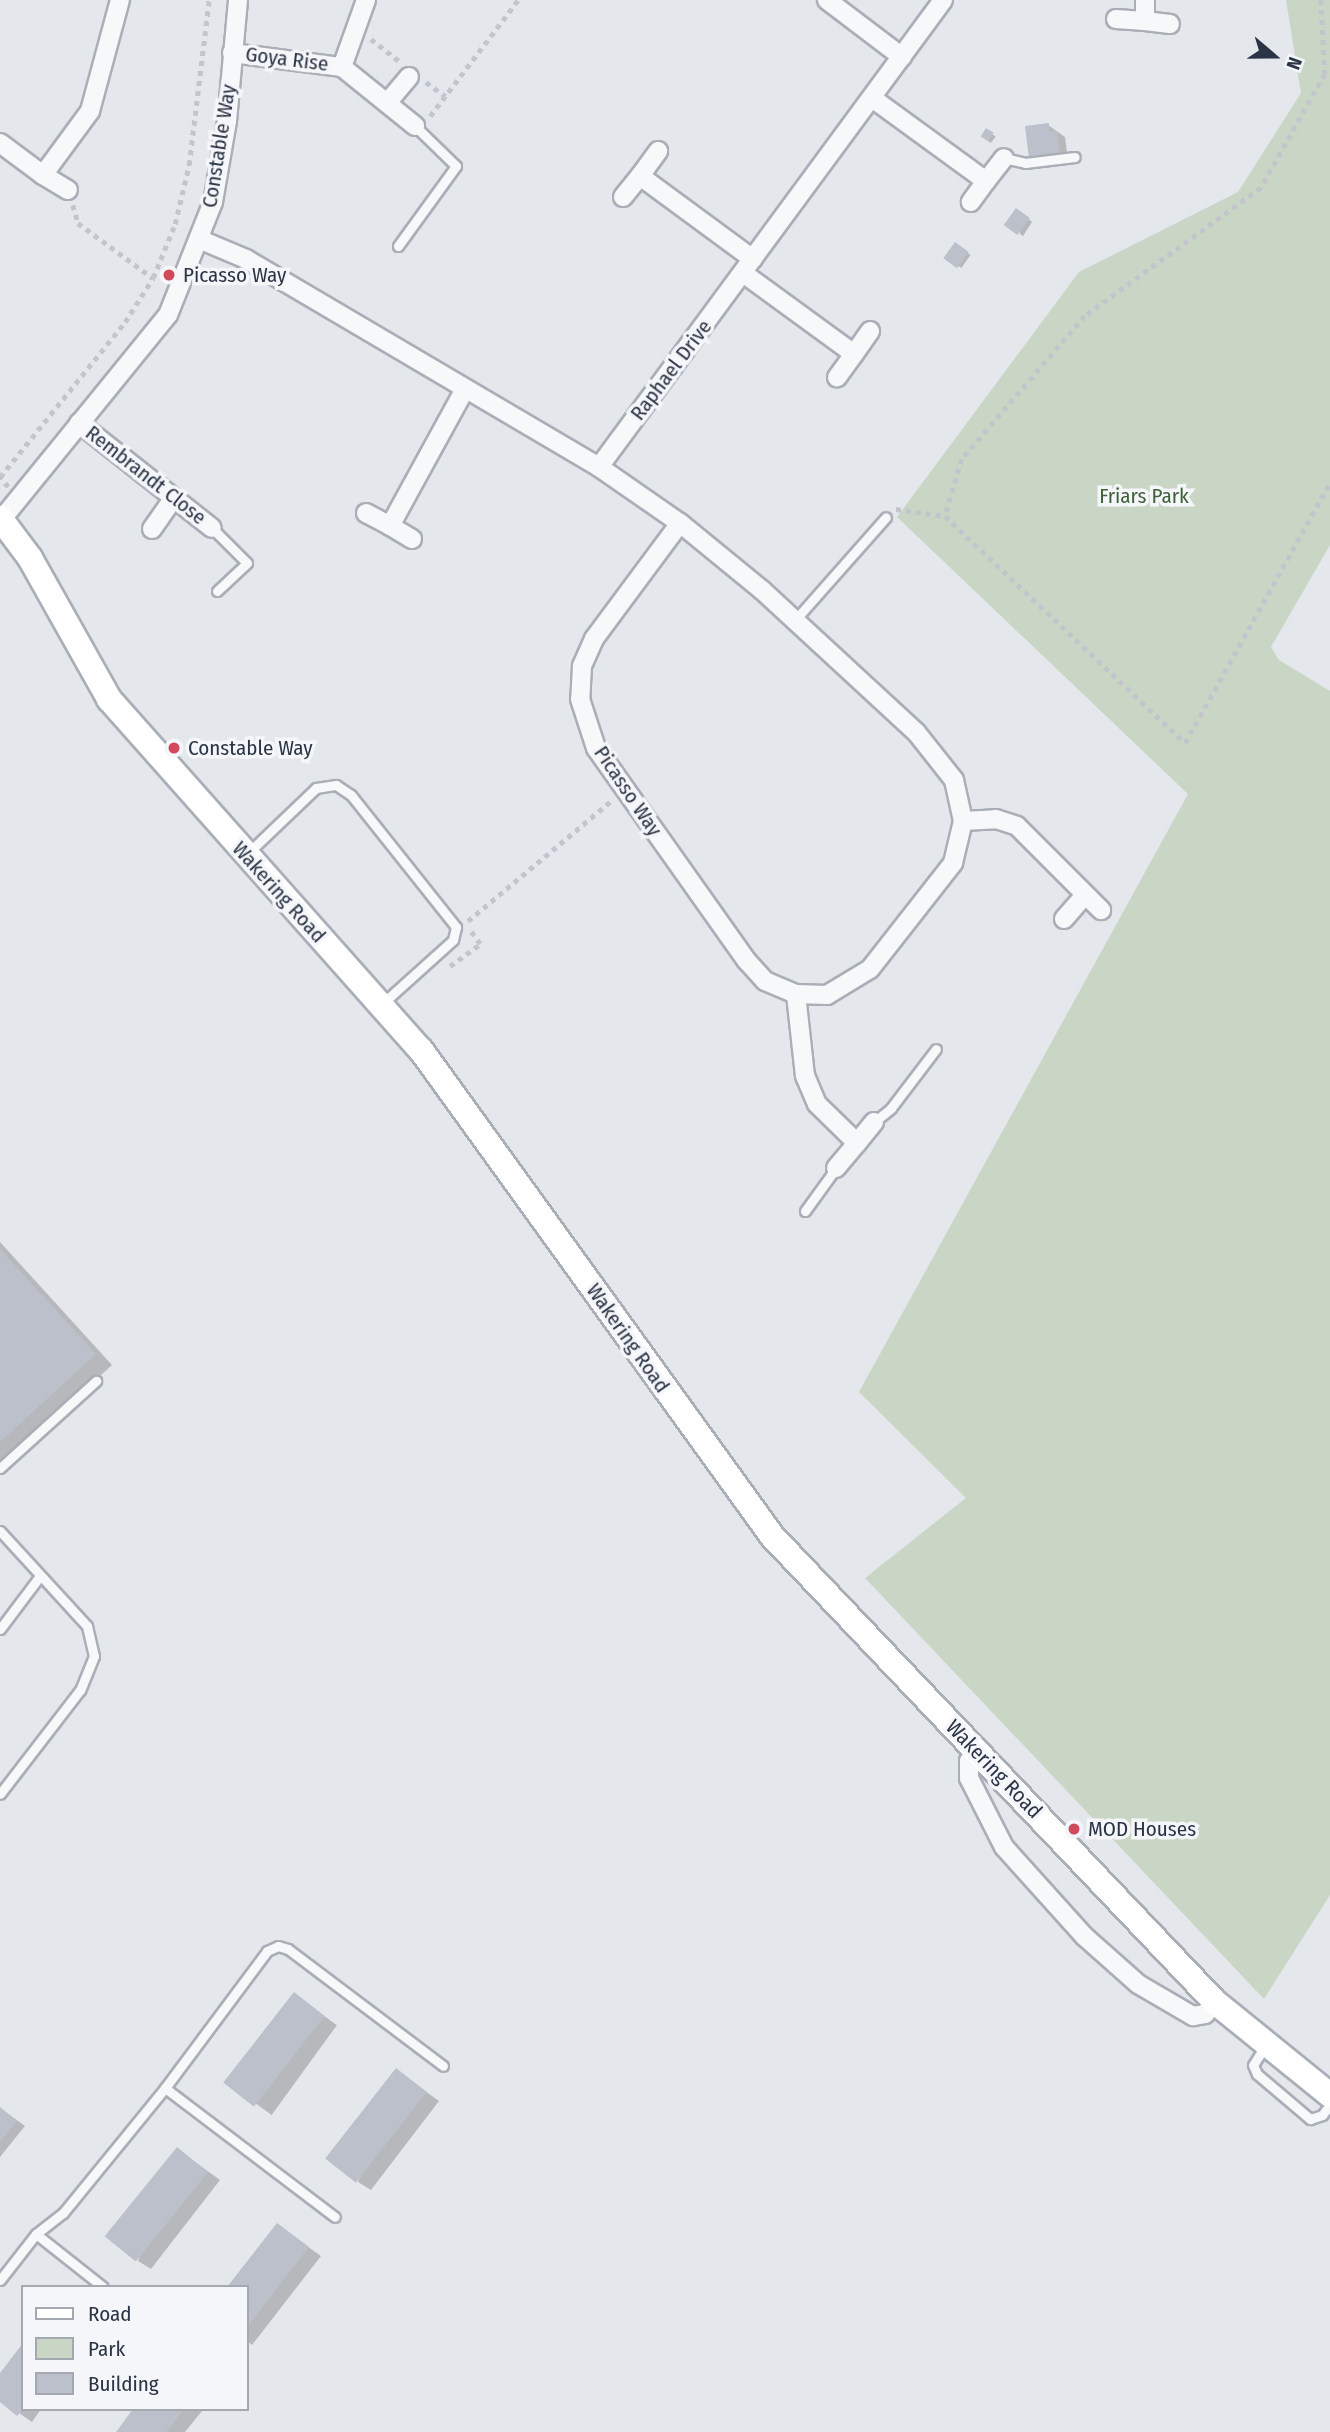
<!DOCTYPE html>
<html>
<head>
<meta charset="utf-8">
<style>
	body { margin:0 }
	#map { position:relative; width:1330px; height:2432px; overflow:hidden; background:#e4e7ec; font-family:"Fira Sans Condensed",sans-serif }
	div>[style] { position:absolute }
	.green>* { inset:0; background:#c9d6c5 }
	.shadow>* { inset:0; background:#0003; transform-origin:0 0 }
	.building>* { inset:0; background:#bbc0ca; transform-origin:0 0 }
	.path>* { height:4.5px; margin-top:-2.25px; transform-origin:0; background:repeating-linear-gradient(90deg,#c2c5cb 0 5px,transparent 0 10px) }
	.roads { filter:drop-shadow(2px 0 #a9aeb7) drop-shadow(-2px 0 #a9aeb7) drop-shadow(0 2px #a9aeb7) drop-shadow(0 -2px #a9aeb7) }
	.lane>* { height:9px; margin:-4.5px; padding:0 4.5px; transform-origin:4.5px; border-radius:4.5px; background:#f7f8fa }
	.street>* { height:18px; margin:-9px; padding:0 9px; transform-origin:9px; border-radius:9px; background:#f7f8fa }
	.secondary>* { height:24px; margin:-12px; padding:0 12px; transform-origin:12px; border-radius:12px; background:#fff }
	.dots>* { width:19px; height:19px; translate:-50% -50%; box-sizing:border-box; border:4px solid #f4f6f9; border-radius:50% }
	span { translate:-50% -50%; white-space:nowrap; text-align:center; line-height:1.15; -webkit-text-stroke:7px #f4f6f9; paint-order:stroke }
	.street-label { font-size:21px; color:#2b3445 }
	.poi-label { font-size:21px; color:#2b3445 }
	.left { translate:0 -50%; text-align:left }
	.park-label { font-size:21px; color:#3f6138 }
	.legend { position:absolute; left:21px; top:2285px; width:228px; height:126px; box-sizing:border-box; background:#f4f6f9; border:2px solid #a4a8b1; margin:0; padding:9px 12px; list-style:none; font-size:21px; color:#2b3445 }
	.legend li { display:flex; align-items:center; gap:14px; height:35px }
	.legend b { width:35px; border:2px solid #a4a8b1 }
	.north { position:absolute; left:1239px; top:21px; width:70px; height:70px; -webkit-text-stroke:5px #f4f6f9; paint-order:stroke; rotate:110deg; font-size:19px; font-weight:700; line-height:28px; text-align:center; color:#2b3445 }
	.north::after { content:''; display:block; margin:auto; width:24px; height:32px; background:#2b3445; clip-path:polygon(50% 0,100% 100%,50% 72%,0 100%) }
</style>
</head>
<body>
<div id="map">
	<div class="green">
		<div style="clip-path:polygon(1286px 0,1330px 0,1330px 545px,1271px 647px,1279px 660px,1330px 691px,1330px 1895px,1264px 1999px,865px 1578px,966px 1498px,859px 1392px,1188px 794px,897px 517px,1079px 272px,1238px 192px,1301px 93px)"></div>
	</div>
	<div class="shadow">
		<div style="clip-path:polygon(1048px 125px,1065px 137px,1068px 160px,1039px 163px)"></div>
		<div style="left:987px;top:130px;width:11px;height:8px;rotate:38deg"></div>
		<div style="clip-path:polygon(1020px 212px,1032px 222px,1023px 236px,1020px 234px)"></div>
		<div style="left:955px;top:244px;width:19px;height:16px;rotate:35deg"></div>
		<div style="clip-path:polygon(0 1242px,112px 1365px,3px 1465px,0 1464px)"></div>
		<div style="left:294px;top:1994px;width:53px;height:111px;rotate:36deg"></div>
		<div style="clip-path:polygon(396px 2070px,439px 2101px,371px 2190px,358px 2182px)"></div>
		<div style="clip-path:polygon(0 2108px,25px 2126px,0 2157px)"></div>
		<div style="clip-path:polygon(177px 2149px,220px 2180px,151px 2269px,138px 2261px)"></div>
		<div style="clip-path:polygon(277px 2225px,321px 2256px,252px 2345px,247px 2341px,247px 2287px)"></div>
		<div style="clip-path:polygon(0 2376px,23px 2409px,41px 2409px,32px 2422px,0 2400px)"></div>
		<div style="clip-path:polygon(136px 2409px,199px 2409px,202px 2411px,185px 2432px,118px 2432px)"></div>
	</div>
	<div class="building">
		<div style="clip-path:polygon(1049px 123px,1049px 132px,1057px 131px,1060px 156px,1029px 159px,1025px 126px)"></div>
		<div style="left:986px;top:128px;width:9px;height:10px;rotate:32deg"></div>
		<div style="left:1016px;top:208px;width:17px;height:21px;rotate:36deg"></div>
		<div style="left:955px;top:242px;width:17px;height:20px;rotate:36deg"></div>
		<div style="clip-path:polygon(0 1249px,96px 1354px,0 1442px)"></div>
		<div style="left:294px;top:1992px;width:39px;height:115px;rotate:38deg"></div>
		<div style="left:396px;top:2068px;width:39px;height:115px;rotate:38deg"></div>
		<div style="clip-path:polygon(0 2107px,17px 2121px,0 2142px)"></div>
		<div style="left:177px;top:2147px;width:40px;height:115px;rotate:39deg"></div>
		<div style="clip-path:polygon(277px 2223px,309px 2247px,247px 2327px,247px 2287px,227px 2287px)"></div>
		<div style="clip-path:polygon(23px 2343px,23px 2409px,17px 2416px,0 2402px,0 2373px)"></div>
		<div style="clip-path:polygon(133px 2409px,184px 2409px,166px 2432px,116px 2432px)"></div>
	</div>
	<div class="path">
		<div style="left:1321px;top:0;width:74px;rotate:86.9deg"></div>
		<div style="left:1325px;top:74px;width:131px;rotate:119.3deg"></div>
		<div style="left:1261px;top:188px;width:218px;rotate:144deg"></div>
		<div style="left:1085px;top:316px;width:189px;rotate:130.7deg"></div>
		<div style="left:962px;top:459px;width:59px;rotate:106.6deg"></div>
		<div style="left:945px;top:516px;width:330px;rotate:43.4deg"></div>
		<div style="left:1185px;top:743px;width:298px;rotate:-60.9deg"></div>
		<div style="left:371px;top:39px;width:37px;rotate:38deg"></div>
		<div style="left:426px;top:82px;width:24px;rotate:36deg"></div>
		<div style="left:430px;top:116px;width:146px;rotate:-52.8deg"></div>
		<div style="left:73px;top:205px;width:19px;rotate:74deg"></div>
		<div style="left:78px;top:223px;width:93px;rotate:36.3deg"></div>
		<div style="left:8px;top:487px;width:13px;rotate:-129deg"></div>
		<div style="left:0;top:477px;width:199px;rotate:-51.1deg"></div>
		<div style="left:125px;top:322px;width:52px;rotate:-57.5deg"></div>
		<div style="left:153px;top:278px;width:58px;rotate:-67.8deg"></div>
		<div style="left:175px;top:224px;width:61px;rotate:-76.7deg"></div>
		<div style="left:189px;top:165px;width:166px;rotate:-83.1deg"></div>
		<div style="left:896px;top:509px;width:49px;rotate:8.1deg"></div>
		<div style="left:468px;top:921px;width:187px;rotate:-40deg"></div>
		<div style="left:450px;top:966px;width:37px;rotate:-36deg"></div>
		<div style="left:480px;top:944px;width:17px;rotate:-126deg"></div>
	</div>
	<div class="roads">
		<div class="lane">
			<div style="left:1004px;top:158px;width:22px;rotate:13deg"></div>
			<div style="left:1025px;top:163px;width:50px;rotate:-6.8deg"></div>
			<div style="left:398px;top:246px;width:99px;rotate:-54.1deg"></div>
			<div style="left:456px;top:166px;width:57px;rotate:-135.7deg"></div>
			<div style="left:212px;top:528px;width:49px;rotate:45deg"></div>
			<div style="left:247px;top:563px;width:41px;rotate:137deg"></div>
			<div style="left:795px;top:620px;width:137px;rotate:-48.5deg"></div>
			<div style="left:248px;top:853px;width:94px;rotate:-43.7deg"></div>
			<div style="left:316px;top:788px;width:20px;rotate:-9deg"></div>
			<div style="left:336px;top:785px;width:18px;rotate:34deg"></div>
			<div style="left:351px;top:795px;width:169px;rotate:51.5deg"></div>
			<div style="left:456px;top:927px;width:13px;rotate:103deg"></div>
			<div style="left:453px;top:940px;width:94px;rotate:138deg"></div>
			<div style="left:874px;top:1122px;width:22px;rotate:-39deg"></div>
			<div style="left:891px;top:1108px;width:74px;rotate:-52.7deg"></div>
			<div style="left:805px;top:1211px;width:53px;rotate:-54.2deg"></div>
			<div style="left:0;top:1468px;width:130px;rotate:-42.2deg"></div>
			<div style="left:0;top:1531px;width:129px;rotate:47.5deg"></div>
			<div style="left:87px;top:1626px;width:31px;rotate:77deg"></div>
			<div style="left:94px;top:1656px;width:37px;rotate:112deg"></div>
			<div style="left:80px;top:1690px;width:131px;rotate:127.6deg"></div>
			<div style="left:0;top:1629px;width:66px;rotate:-53deg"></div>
			<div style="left:1265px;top:2046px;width:22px;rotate:122deg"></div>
			<div style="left:1253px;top:2065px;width:10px;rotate:66deg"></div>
			<div style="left:1257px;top:2074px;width:70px;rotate:40.3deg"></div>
			<div style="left:1310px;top:2119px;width:13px;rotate:-18deg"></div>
			<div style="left:1322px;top:2115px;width:13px;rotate:-51deg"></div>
			<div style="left:165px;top:2088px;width:213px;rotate:37.2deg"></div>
			<div style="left:36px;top:2234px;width:85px;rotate:38.3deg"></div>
			<div style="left:0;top:2280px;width:58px;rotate:-52deg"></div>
			<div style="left:36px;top:2234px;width:34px;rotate:-38deg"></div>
			<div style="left:63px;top:2213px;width:161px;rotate:-50.8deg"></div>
			<div style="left:165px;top:2088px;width:171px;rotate:-53.3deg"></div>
			<div style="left:267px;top:1951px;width:12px;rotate:-24deg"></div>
			<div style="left:278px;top:1946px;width:10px;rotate:17deg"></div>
			<div style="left:288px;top:1949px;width:194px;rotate:37deg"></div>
		</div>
		<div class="street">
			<div style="left:827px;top:0;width:94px;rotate:37.2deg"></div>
			<div style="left:1145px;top:0;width:21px;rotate:90deg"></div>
			<div style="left:1145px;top:21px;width:25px;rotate:7deg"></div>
			<div style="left:1116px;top:19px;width:29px;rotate:4deg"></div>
			<div style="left:232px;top:53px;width:111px;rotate:7.3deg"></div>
			<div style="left:342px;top:67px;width:71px;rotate:-70.3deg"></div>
			<div style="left:342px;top:67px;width:94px;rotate:38.9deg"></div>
			<div style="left:872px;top:98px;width:141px;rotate:36.1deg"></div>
			<div style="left:986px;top:181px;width:26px;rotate:126deg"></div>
			<div style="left:387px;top:103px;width:34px;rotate:-50deg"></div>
			<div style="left:0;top:143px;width:54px;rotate:36.7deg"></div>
			<div style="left:43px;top:175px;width:79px;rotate:-53.7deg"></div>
			<div style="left:90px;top:111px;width:115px;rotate:-74.9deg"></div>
			<div style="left:43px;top:175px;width:29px;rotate:31deg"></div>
			<div style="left:640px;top:176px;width:31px;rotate:-54deg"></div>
			<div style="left:986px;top:181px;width:29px;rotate:-52deg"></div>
			<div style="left:623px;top:197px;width:27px;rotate:-51deg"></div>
			<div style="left:640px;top:176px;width:140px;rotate:36.3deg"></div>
			<div style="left:201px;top:240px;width:49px;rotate:22.9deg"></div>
			<div style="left:246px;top:259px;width:410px;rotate:30.5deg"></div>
			<div style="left:599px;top:467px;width:98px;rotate:34.7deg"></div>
			<div style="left:680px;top:523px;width:107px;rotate:39.3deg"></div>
			<div style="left:763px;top:591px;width:208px;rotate:42.7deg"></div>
			<div style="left:916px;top:732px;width:61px;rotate:51.6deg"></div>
			<div style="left:954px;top:780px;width:42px;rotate:77.6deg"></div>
			<div style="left:963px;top:821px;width:33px;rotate:-3deg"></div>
			<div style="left:996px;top:819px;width:22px;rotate:18deg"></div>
			<div style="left:1017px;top:826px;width:119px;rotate:45deg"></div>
			<div style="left:743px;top:273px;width:137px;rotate:36.1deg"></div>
			<div style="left:854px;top:354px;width:29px;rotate:126deg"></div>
			<div style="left:854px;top:354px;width:28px;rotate:-55deg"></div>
			<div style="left:79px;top:423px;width:169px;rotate:38.3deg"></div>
			<div style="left:599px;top:467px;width:580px;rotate:-53.62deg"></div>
			<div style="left:366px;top:513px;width:27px;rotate:28deg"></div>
			<div style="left:2px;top:519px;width:263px;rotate:-50.9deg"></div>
			<div style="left:168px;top:315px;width:122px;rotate:-68.3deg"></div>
			<div style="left:213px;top:202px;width:82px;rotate:-80.2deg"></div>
			<div style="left:227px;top:121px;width:121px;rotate:-84.8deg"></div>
			<div style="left:680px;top:523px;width:144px;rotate:126.6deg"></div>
			<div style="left:594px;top:639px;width:30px;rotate:114deg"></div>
			<div style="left:582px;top:666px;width:33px;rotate:93deg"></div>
			<div style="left:580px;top:699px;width:52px;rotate:71.9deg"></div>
			<div style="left:596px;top:748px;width:261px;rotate:54.7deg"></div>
			<div style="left:747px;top:961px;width:27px;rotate:48deg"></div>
			<div style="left:765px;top:981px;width:34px;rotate:23deg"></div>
			<div style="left:152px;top:529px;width:38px;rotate:-55deg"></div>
			<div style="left:412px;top:539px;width:26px;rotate:-149deg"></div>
			<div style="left:390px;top:526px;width:156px;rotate:-61.3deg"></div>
			<div style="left:1064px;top:919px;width:32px;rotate:-49deg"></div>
			<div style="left:857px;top:1143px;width:27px;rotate:-51deg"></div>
			<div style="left:836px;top:1168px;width:33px;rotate:-50deg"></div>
			<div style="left:857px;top:1143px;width:56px;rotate:-135.7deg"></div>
			<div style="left:817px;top:1104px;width:30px;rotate:-113deg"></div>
			<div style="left:805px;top:1076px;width:82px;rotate:-96.3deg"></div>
			<div style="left:796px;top:994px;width:31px;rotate:2deg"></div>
			<div style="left:827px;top:995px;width:50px;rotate:-31.2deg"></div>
			<div style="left:870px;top:969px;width:135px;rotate:-51.9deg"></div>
			<div style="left:953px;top:863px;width:43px;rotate:-76.6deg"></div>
			<div style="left:976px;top:1750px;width:13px;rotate:122deg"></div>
			<div style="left:969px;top:1761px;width:17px;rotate:90deg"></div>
			<div style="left:969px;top:1778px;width:77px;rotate:63.1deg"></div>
			<div style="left:1004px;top:1847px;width:120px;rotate:48deg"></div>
			<div style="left:1084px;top:1936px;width:72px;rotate:41.6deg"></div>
			<div style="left:1138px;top:1984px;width:64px;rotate:30.2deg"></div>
			<div style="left:1193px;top:2016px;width:12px;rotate:-9deg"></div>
			<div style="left:1205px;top:2014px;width:16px;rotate:-50deg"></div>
		</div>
		<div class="secondary">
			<div style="left:0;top:518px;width:50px;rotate:53.1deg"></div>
			<div style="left:30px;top:558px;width:162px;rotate:60.7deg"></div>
			<div style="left:109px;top:699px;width:470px;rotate:48.4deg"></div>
			<div style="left:421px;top:1050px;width:599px;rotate:54.16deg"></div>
			<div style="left:772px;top:1536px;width:643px;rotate:46.45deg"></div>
			<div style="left:1215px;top:2002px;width:148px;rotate:39deg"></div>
		</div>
	</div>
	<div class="dots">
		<div style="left:169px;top:275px;background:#d1495b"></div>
		<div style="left:174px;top:748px;background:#d1495b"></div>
		<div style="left:1074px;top:1829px;background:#d1495b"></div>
	</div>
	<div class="street-label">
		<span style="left:287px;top:59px;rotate:7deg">Goya Rise</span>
		<span style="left:219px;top:146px;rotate:-81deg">Constable Way</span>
		<span style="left:671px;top:370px;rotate:-53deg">Raphael Drive</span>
		<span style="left:146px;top:475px;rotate:38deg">Rembrandt Close</span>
		<span style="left:628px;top:791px;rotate:56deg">Picasso Way</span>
		<span style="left:279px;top:892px;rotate:48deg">Wakering Road</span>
		<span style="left:628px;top:1338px;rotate:55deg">Wakering Road</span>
		<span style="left:994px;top:1769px;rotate:46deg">Wakering Road</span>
	</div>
	<div class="poi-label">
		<span class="left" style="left:183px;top:275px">Picasso Way</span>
		<span class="left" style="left:188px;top:748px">Constable Way</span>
		<span class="left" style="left:1088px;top:1829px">MOD Houses</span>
	</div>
	<div class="park-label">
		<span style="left:1144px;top:496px">Friars Park</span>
	</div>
	<ul class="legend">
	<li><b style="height:9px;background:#fff"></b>Road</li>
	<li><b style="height:19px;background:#c9d6c5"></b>Park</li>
	<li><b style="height:19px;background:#bbc0ca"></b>Building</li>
	</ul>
	<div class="north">N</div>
</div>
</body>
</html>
